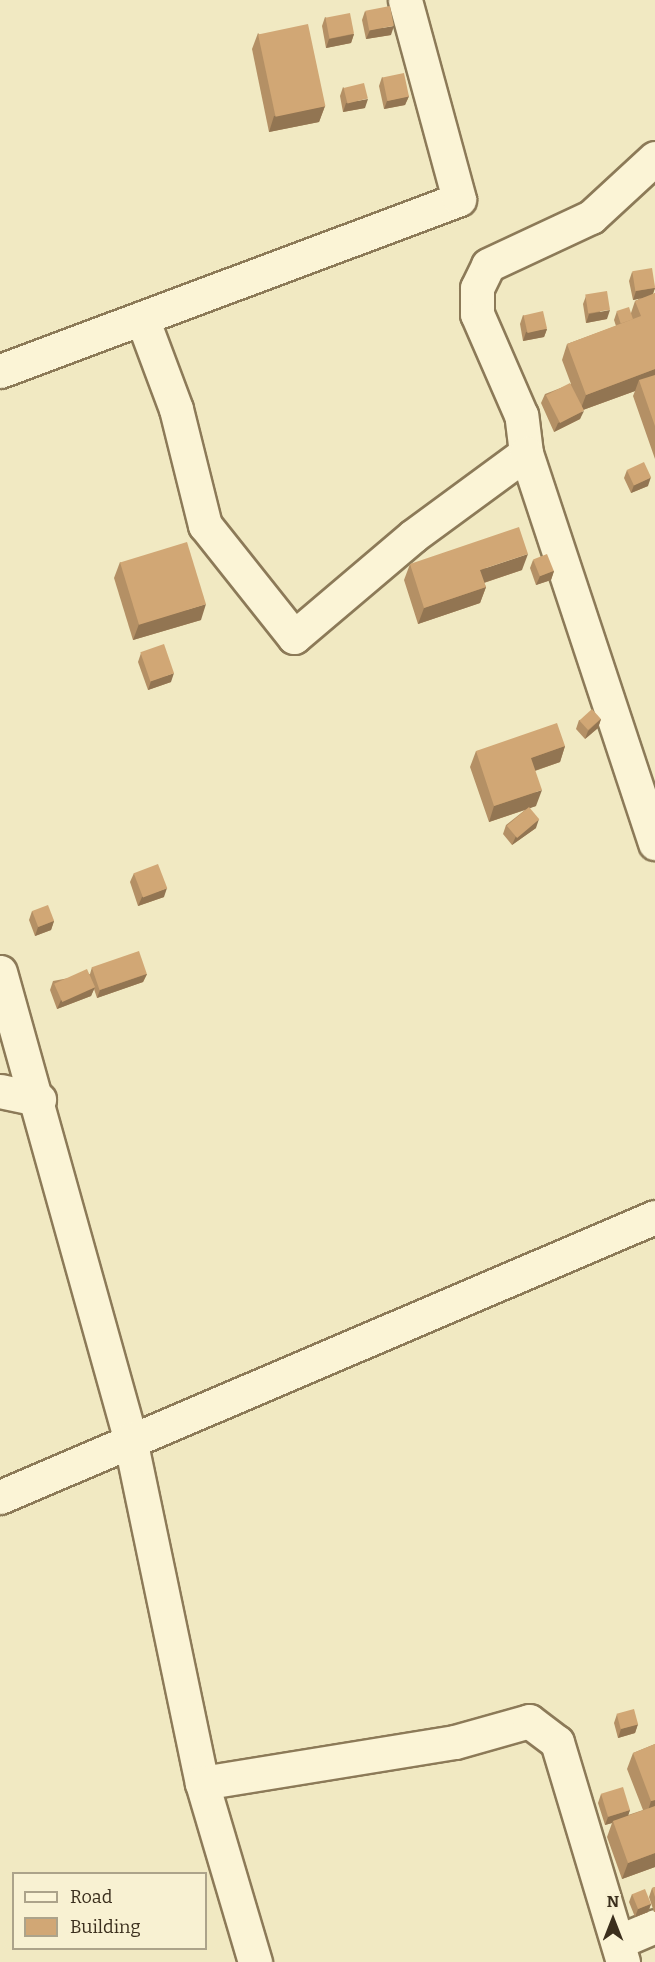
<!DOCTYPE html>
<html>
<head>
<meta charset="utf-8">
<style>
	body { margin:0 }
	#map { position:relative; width:655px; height:1962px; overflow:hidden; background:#f1e9c2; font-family:Bitter,serif }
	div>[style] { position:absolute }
	.roads { filter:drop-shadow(2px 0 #8c7a58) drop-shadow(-2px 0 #8c7a58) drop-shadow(0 2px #8c7a58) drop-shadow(0 -2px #8c7a58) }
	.minor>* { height:33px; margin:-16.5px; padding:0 16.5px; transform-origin:16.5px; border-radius:16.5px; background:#fbf4d6 }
	.wall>* { inset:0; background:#b49065 }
	.shaded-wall>* { inset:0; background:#927552 }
	.building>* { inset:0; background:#d1a775; transform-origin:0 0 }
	span { translate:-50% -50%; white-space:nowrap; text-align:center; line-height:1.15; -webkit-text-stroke:5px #f8f1d2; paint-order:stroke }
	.legend { position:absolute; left:12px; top:1872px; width:195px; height:78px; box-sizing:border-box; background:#f8f1d2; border:2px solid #aca38a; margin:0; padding:8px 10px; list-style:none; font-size:18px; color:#3b2f1d }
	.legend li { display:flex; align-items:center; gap:12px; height:30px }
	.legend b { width:30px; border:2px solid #aca38a }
	.north { position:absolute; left:583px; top:1890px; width:60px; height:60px; -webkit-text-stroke:4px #f8f1d2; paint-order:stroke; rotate:0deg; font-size:16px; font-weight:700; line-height:24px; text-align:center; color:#3b2f1d }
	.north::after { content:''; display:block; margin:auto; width:21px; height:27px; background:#3b2f1d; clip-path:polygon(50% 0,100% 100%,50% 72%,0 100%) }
</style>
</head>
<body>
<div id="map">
	<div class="roads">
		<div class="minor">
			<div style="left:142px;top:318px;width:97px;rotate:69.5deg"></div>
			<div style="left:176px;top:409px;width:120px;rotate:76deg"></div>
			<div style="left:205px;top:525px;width:143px;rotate:51.5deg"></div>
			<div style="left:294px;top:637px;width:156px;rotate:-40.3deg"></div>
			<div style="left:413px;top:536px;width:140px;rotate:-36.3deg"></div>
			<div style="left:526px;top:453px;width:38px;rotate:-97deg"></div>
			<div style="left:521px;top:415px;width:110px;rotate:-113.5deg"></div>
			<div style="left:477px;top:314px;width:26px;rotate:-90deg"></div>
			<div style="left:477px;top:288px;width:25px;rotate:-64deg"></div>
			<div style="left:488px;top:265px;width:114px;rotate:-25deg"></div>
			<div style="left:591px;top:217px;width:87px;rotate:-42.7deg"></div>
			<div style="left:0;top:371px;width:490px;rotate:-20.5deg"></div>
			<div style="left:459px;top:199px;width:206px;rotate:-105.2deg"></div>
			<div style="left:526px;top:453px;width:411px;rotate:71.7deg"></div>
			<div style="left:0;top:972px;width:485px;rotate:74.4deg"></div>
			<div style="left:130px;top:1439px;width:351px;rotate:78.2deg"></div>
			<div style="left:202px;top:1783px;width:187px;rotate:73.5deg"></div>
			<div style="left:0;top:1091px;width:40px;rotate:12deg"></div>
			<div style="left:0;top:1497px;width:712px;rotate:-23.15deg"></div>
			<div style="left:202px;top:1783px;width:256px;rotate:-9.2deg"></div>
			<div style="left:455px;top:1742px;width:77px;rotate:-15.8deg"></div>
			<div style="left:529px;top:1721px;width:35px;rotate:37deg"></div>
			<div style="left:557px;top:1742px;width:230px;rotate:73.3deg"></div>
			<div style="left:620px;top:1941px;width:38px;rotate:-23deg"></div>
		</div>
	</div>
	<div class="wall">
		<div style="clip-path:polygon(365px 11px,391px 35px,366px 39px,362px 20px)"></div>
		<div style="clip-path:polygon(325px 17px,354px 34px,351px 43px,326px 48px,322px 26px)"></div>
		<div style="clip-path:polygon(258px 33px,325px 106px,319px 122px,269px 132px,252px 49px)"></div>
		<div style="clip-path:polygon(382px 77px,409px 96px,405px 105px,384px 109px,379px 86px)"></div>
		<div style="clip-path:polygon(343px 87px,365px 108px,343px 112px,340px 96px)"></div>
		<div style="clip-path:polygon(632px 272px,655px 288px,653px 294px,655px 293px,655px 459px,633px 396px,635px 391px,583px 410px,580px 419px,554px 432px,541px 403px,545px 394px,571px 384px,562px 360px,567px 344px,616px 326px,614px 320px,617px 311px,631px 313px,635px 301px,641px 298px,633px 300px,629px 281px)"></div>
		<div style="clip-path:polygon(586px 296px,607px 319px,586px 323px,583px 304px)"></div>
		<div style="clip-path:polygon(523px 315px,547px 329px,544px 337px,523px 341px,520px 324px)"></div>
		<div style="clip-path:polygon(627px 470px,648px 486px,631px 493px,624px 478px)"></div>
		<div style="clip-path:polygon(533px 560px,554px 571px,551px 580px,536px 585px,530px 568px)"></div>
		<div style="clip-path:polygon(120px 562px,201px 620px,133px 640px,114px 578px)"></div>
		<div style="clip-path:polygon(410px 564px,522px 570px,484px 583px,486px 587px,480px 603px,418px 624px,404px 580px)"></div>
		<div style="clip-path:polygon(141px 653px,171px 682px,148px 690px,138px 662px)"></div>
		<div style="clip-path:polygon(601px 719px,598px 728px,585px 739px,576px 729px,579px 720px)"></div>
		<div style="clip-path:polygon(565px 746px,560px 762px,535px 771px,536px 806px,530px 808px,536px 828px,512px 845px,503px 834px,506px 825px,525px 810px,489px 822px,470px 767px,476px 751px)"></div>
		<div style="clip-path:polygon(134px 873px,164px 897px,138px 906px,130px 882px)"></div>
		<div style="clip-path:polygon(32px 911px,54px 921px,51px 930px,35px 936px,29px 920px)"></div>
		<div style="clip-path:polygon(92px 967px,147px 974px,143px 982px,97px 998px,94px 989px,91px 996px,57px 1009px,50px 990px,53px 981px,90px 974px)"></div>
		<div style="clip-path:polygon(617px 1714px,638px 1724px,635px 1733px,618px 1738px,614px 1723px)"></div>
		<div style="clip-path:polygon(655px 1744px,655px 1867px,622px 1879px,607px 1837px,612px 1823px,605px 1825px,598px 1803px,601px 1794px,630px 1810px,628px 1815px,643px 1810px,627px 1769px,633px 1753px)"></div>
		<div style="clip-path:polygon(655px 1887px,655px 1912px,654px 1912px,649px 1897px,652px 1888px)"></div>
		<div style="clip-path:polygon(632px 1894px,651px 1904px,648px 1912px,635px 1917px,629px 1902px)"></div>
	</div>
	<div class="shaded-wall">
		<div style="clip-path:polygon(394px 26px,391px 35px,366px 39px,370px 30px)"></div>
		<div style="clip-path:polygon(354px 34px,351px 43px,326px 48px,329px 39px)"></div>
		<div style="clip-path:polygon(409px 96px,405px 105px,384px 109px,387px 101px)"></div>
		<div style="clip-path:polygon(368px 99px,365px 108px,343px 112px,346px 103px)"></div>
		<div style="clip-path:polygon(325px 106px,319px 122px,269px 132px,274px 116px)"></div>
		<div style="clip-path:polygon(655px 288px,652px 296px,633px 300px,636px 291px)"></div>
		<div style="clip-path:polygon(610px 310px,607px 319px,586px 323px,589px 314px)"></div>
		<div style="clip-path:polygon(547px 329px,544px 337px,523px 341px,526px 332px)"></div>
		<div style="clip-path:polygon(655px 369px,655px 383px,639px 380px,635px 391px,580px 411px,586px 395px)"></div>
		<div style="clip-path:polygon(584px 411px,580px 419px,554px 432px,558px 423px)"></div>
		<div style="clip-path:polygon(651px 477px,648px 486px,631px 493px,634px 485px)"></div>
		<div style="clip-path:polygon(528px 554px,522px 570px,474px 586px,480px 570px)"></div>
		<div style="clip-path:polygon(554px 571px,551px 580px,536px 585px,540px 576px)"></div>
		<div style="clip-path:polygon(486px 587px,480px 603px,418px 624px,424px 608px)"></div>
		<div style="clip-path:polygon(206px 604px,201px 620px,133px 640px,139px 624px)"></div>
		<div style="clip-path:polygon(174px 673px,171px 682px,148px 690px,151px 681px)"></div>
		<div style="clip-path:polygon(601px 719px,598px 728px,585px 739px,588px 731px)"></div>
		<div style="clip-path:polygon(565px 746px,560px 762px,525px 774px,531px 758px)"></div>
		<div style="clip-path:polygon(542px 790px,536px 806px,489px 822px,494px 806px)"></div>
		<div style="clip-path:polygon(539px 819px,536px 828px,512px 845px,516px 836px)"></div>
		<div style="clip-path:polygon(167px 888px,164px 897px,138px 906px,142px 897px)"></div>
		<div style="clip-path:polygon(54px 921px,51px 930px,35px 936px,38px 927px)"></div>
		<div style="clip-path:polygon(147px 974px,143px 982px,97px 998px,100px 990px)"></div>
		<div style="clip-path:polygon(95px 987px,91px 996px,57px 1009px,61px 1000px)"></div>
		<div style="clip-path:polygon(638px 1724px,635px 1733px,618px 1738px,621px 1729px)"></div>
		<div style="clip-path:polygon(655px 1800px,655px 1814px,646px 1817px,651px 1801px)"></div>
		<div style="clip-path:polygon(630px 1810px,627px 1819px,613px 1821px,612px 1823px,605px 1825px,608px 1817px)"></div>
		<div style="clip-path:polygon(655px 1853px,655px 1867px,622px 1879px,628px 1863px)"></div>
		<div style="clip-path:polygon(651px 1904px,648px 1912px,635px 1917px,638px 1909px)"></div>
	</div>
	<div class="building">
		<div style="left:390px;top:6px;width:20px;height:25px;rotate:79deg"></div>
		<div style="left:350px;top:13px;width:21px;height:25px;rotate:79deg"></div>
		<div style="left:308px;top:24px;width:84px;height:51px;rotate:78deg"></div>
		<div style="left:404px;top:73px;width:24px;height:22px;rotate:78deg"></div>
		<div style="left:364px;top:83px;width:16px;height:21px;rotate:76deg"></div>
		<div style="left:652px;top:268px;width:20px;height:20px;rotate:81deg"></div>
		<div style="left:607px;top:291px;width:19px;height:22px;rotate:81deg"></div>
		<div style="clip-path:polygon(655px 293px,655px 369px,586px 395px,567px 344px,641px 316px,635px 301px)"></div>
		<div style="left:629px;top:307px;width:13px;height:13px;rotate:72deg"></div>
		<div style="left:543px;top:311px;width:18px;height:20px;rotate:77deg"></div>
		<div style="clip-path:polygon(655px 375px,655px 426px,639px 380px)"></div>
		<div style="left:570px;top:383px;width:31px;height:27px;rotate:63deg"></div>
		<div style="left:644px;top:462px;width:17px;height:19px;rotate:65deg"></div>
		<div style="clip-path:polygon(519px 527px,528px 554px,480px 570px,486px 587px,424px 608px,410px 564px)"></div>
		<div style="left:187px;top:542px;width:65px;height:70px;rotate:73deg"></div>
		<div style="left:547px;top:554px;width:18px;height:15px;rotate:68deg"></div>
		<div style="left:164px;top:644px;width:31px;height:25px;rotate:71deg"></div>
		<div style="left:592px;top:709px;width:13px;height:17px;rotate:48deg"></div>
		<div style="clip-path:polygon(557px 723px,565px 746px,531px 758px,542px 790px,494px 806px,476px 751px)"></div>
		<div style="left:529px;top:807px;width:16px;height:29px;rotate:50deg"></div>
		<div style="left:158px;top:864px;width:26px;height:26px;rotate:69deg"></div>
		<div style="left:48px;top:905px;width:17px;height:17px;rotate:69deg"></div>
		<div style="left:139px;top:951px;width:24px;height:50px;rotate:71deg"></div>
		<div style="left:87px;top:969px;width:20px;height:36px;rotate:66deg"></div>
		<div style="left:634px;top:1709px;width:16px;height:18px;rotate:75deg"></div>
		<div style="clip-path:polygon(655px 1744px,655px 1800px,651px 1801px,633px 1753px)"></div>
		<div style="left:623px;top:1787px;width:24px;height:23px;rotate:73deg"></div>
		<div style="clip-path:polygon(655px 1806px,655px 1853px,628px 1863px,613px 1821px)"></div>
		<div style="clip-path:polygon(655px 1887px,655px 1897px,652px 1888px)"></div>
		<div style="left:645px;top:1889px;width:16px;height:14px;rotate:68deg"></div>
	</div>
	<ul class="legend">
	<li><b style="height:8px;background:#fbf4d6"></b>Road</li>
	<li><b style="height:16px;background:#d1a775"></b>Building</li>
	</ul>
	<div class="north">N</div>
</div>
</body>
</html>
